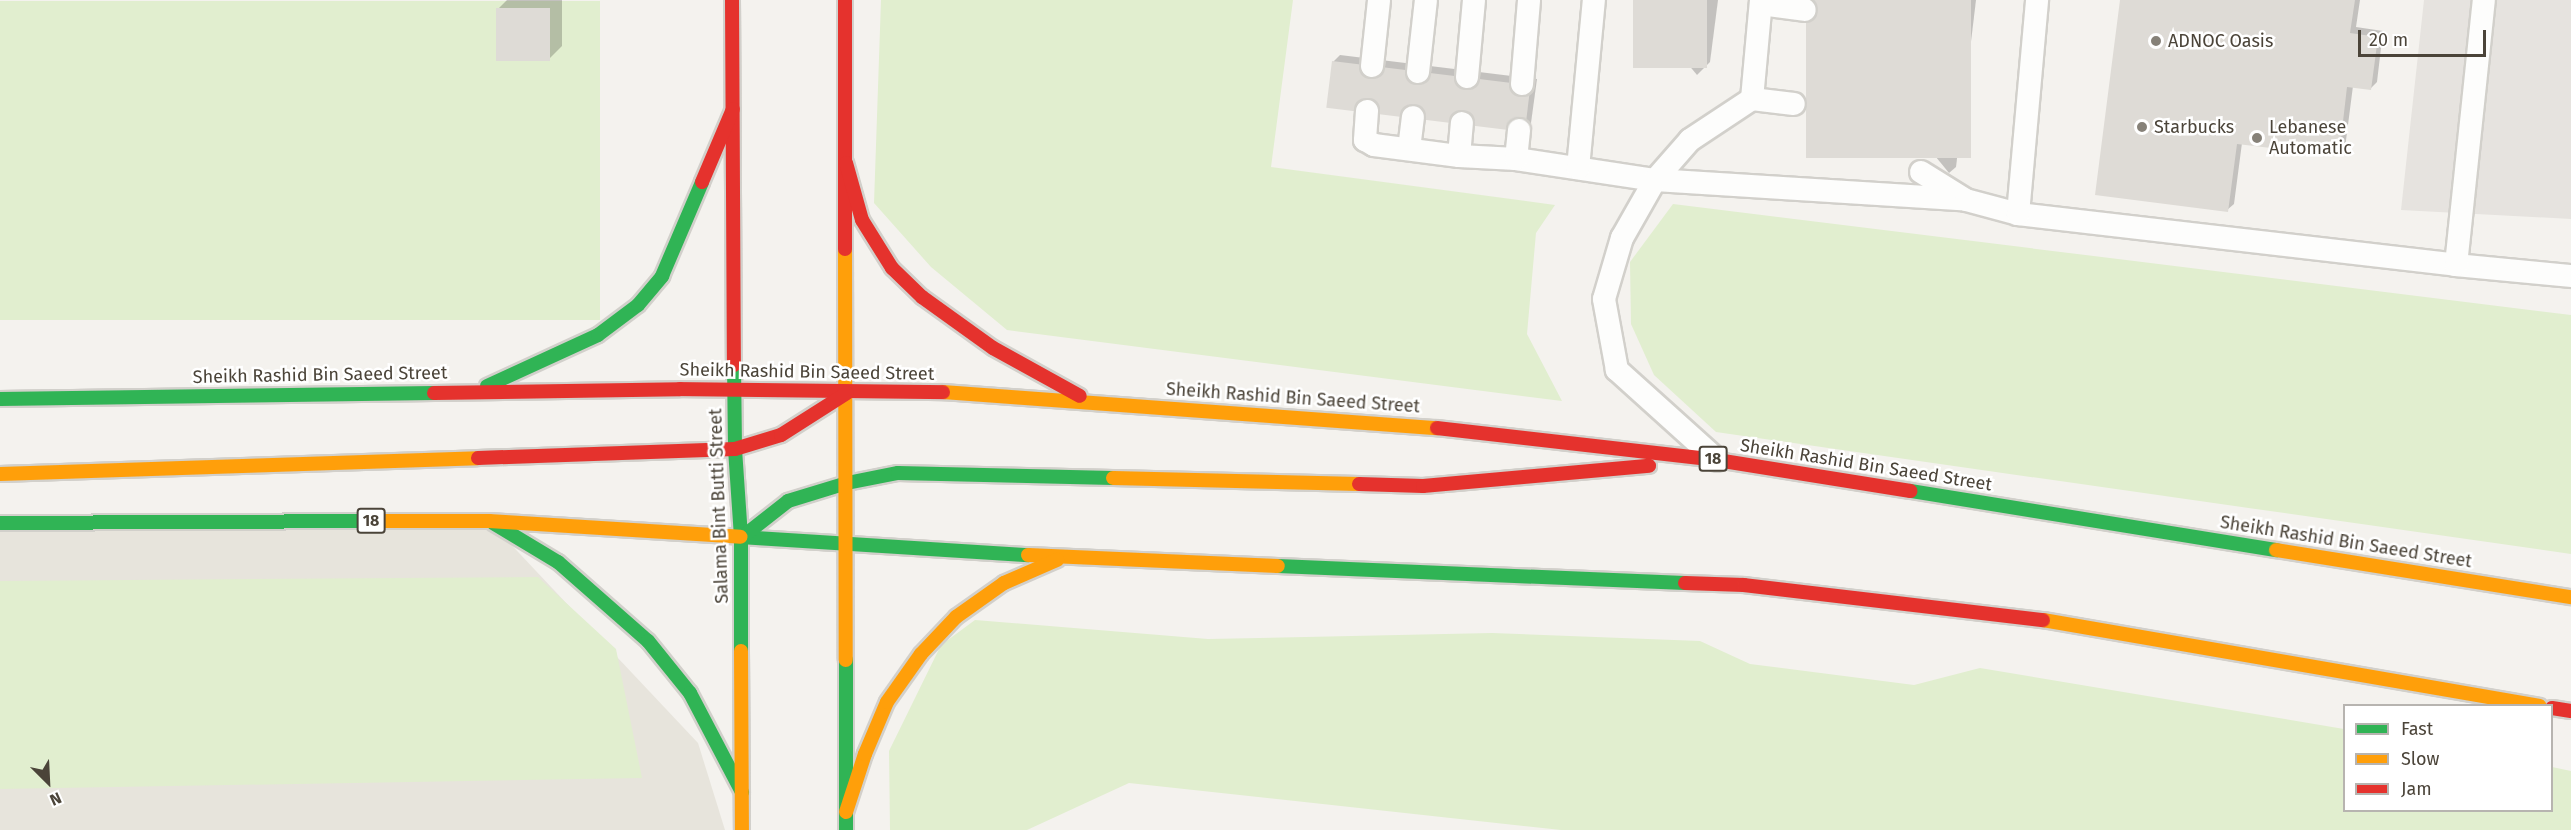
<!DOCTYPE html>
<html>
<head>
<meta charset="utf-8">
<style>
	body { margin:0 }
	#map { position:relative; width:2571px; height:830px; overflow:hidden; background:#f4f2ee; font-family:"Fira Sans",sans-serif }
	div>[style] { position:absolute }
	.residential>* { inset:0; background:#e7e4dc }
	.green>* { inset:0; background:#e1eecf; transform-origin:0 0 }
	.parking>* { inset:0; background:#e6e3df }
	.shadow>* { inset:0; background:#0003 }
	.building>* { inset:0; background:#dedbd6; transform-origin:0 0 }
	.roads { filter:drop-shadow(2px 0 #d2d0cb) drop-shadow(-2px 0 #d2d0cb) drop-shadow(0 2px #d2d0cb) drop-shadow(0 -2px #d2d0cb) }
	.lane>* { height:22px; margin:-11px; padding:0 11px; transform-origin:11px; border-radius:11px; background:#fdfdfc }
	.fast>* { height:14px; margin:-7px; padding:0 7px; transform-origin:7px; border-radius:7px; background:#30b455 }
	.slow>* { height:14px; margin:-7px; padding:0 7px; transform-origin:7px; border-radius:7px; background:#ff9f0a }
	.jam>* { height:14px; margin:-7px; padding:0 7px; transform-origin:7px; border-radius:7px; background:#e5322d }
	.dots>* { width:16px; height:16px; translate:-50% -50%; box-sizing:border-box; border:3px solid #fff; border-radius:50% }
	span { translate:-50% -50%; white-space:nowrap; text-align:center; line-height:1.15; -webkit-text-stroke:5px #fff; paint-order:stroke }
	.shield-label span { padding:2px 4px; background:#fff; border:2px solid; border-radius:4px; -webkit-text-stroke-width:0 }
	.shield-label { font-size:16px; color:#4b4439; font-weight:700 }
	.poi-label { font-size:18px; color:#4b4439 }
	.left { translate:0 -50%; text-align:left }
	.street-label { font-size:18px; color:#4b4439 }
	.legend { position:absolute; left:2343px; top:704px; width:210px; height:108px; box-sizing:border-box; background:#fff; border:2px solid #b7b4b0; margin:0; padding:8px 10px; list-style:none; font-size:18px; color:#4b4439 }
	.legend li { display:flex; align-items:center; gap:12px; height:30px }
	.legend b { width:30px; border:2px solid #b7b4b0 }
	.north { position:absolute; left:18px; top:752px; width:60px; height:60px; -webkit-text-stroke:4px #fff; paint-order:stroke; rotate:156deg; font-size:16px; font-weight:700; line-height:24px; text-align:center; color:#4b4439 }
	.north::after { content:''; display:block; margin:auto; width:21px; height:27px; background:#4b4439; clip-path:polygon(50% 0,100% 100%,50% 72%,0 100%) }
	.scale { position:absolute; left:2358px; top:30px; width:128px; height:27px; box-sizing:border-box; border:3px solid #4b4439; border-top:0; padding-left:8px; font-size:18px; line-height:21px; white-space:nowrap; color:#4b4439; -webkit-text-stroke:4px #fff; paint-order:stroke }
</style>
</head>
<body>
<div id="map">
	<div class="residential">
		<div style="clip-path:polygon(489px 521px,698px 743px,725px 830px,0 830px,0 525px)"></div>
	</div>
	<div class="green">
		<div style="clip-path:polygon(881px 0,1293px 0,1271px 167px,1555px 205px,1536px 233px,1527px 334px,1562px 401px,1007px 330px,931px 267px,874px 203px)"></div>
		<div style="left:600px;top:1px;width:319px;height:600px;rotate:90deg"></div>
		<div style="clip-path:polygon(1673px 204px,2571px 315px,2571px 554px,1716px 432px,1654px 375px,1631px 324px,1630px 262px)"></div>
		<div style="clip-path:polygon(538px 577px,616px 649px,642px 778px,0 789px,0 581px)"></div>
		<div style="clip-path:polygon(975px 620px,1208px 639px,1492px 633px,1700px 641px,1750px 664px,1914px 685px,1980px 668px,2344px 729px,2344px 810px,2552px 810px,2552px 767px,2571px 771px,2571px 830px,1561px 830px,1129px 783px,1027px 830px,890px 830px,889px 751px,941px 645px)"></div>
	</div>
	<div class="parking">
		<div style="clip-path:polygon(2424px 0,2571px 0,2571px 219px,2401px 210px)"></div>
	</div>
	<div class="shadow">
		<div style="clip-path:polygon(507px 0,562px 0,562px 46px,549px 59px,498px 9px)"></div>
		<div style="clip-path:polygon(1635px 0,1718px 0,1710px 62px,1697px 75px)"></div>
		<div style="clip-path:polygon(1808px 0,1976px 0,1956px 167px,1949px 173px)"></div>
		<div style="clip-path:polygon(2121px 0,2360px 0,2356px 27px,2383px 31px,2377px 82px,2370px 89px,2353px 86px,2345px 148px,2339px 155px,2242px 143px,2234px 204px,2227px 210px)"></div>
		<div style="clip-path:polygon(1340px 55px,1537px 79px,1531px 123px,1524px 130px,1333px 62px)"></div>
	</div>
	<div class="building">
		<div style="left:1633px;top:0;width:74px;height:68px"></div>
		<div style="left:1806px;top:0;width:165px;height:158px"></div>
		<div style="clip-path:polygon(2120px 0,2355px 0,2350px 33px,2378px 37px,2371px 90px,2347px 87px,2339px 156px,2237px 144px,2228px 212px,2095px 195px)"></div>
		<div style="left:496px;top:8px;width:54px;height:53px"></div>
		<div style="left:1332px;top:61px;width:200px;height:47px;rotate:7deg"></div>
	</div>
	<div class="roads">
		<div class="lane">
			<div style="left:1761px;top:4px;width:44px;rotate:7.8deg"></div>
			<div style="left:1372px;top:66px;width:66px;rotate:-83.9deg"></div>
			<div style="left:1418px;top:72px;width:72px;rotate:-83.7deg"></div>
			<div style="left:1467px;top:77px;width:77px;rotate:-84.8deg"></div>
			<div style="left:1522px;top:84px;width:84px;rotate:-85.2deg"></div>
			<div style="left:1752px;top:99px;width:99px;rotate:-84.8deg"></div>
			<div style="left:1367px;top:111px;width:29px;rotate:94deg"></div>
			<div style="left:1365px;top:140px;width:10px;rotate:29deg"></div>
			<div style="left:1374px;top:145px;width:86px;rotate:7.4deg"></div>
			<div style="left:1459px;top:156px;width:57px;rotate:3deg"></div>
			<div style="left:1516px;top:159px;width:141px;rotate:8.6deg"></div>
			<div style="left:1655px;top:180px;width:307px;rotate:3.6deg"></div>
			<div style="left:1409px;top:149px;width:32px;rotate:-83deg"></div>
			<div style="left:1459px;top:156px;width:33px;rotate:-85deg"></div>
			<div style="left:1516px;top:159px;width:29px;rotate:-84deg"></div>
			<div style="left:1578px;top:168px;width:169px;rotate:-84.6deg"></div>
			<div style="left:1921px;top:172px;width:53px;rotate:31.9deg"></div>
			<div style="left:1966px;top:200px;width:54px;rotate:15.1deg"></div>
			<div style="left:2018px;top:214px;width:441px;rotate:6.6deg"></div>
			<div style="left:2456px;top:265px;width:116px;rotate:5.5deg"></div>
			<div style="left:2018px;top:214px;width:215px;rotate:-84.9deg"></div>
			<div style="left:2456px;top:265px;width:266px;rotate:-84deg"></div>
			<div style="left:1717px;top:460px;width:135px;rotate:-138deg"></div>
			<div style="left:1617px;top:370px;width:72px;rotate:-100.4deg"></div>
			<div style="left:1604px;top:299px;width:64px;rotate:-73.6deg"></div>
			<div style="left:1622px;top:238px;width:67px;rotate:-60.4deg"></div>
			<div style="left:1655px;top:180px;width:53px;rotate:-48.8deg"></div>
			<div style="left:1690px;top:140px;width:74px;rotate:-33.5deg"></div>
			<div style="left:1752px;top:99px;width:42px;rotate:6.8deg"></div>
		</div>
		<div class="fast">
			<div style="left:734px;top:365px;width:84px;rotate:89.3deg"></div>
			<div style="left:735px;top:449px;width:89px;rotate:86.1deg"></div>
			<div style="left:741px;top:538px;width:113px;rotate:90deg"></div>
			<div style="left:487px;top:386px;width:122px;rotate:-24.7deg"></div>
			<div style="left:598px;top:335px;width:50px;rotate:-36.9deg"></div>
			<div style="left:638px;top:305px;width:38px;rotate:-50deg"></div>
			<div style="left:662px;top:276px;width:102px;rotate:-66.9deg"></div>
			<div style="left:0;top:399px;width:434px;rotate:-0.8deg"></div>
			<div style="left:1911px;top:491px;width:370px;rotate:9.2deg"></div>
			<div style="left:0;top:523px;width:375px;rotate:-0.3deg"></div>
			<div style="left:493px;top:523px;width:76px;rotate:31deg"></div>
			<div style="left:558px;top:562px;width:120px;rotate:41.3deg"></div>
			<div style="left:648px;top:641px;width:67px;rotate:51.1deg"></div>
			<div style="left:690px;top:693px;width:112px;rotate:62.3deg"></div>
			<div style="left:740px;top:537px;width:289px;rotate:3.6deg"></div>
			<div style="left:741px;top:538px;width:60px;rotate:-38.2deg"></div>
			<div style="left:788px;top:501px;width:62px;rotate:-17deg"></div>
			<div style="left:847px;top:483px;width:52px;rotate:-11.1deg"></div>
			<div style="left:898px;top:473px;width:215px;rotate:1.3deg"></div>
			<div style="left:1278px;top:566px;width:407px;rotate:2.4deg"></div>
			<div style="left:846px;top:660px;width:170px;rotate:90deg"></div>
		</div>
		<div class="slow">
			<div style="left:845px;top:249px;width:411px;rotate:89.9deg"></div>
			<div style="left:943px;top:392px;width:495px;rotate:4.2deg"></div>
			<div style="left:0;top:474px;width:478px;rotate:-1.9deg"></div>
			<div style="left:1113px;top:478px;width:246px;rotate:1.4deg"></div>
			<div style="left:375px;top:521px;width:114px"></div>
			<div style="left:489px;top:521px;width:252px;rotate:3.6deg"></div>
			<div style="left:2276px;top:550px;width:299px;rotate:9.1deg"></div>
			<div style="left:1028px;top:555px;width:250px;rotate:2.5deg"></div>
			<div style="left:2043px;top:620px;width:504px;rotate:9.82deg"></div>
			<div style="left:741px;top:651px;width:179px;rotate:89.7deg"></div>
			<div style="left:846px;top:812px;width:61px;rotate:-71.9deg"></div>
			<div style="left:865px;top:754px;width:56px;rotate:-67.1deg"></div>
			<div style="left:887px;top:702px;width:59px;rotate:-54.7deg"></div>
			<div style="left:921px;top:654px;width:51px;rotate:-46.6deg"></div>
			<div style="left:956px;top:617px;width:59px;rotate:-35.3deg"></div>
			<div style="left:1004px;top:583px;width:58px;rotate:-23.5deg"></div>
		</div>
		<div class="jam">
			<div style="left:732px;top:0;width:365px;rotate:89.7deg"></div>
			<div style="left:845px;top:0;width:249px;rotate:90deg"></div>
			<div style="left:846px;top:163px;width:59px;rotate:74.3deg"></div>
			<div style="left:862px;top:220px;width:57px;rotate:58deg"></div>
			<div style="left:892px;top:268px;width:42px;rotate:44deg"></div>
			<div style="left:922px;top:297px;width:87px;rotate:35.7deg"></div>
			<div style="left:993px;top:348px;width:99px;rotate:28.9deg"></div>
			<div style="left:702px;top:182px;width:79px;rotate:-67deg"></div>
			<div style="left:434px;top:393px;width:246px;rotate:-0.9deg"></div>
			<div style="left:680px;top:389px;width:263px;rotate:0.7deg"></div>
			<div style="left:1437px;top:428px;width:282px;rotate:6.5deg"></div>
			<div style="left:1717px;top:460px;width:196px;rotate:9.1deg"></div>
			<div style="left:478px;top:458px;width:257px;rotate:-2deg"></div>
			<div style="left:735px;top:449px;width:48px;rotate:-16.9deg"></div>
			<div style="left:781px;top:435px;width:78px;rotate:-32.5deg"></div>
			<div style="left:1359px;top:484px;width:64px;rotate:1.8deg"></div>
			<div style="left:1423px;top:486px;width:227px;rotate:-5.1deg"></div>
			<div style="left:1685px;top:583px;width:59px;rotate:1.9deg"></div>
			<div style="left:1744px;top:585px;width:301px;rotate:6.7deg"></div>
			<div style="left:2552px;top:708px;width:19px;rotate:9deg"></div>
		</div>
	</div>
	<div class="dots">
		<div style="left:2156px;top:41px;background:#868178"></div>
		<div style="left:2142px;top:127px;background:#868178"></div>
		<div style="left:2257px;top:138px;background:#868178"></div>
	</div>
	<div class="shield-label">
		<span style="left:1713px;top:459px">18</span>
		<span style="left:371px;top:521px">18</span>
	</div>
	<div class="poi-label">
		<span class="left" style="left:2168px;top:41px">ADNOC Oasis</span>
		<span class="left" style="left:2154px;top:127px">Starbucks</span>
		<span class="left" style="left:2269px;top:138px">Lebanese<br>Automatic</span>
	</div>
	<div class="street-label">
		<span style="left:807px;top:372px;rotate:1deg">Sheikh Rashid Bin Saeed Street</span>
		<span style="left:320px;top:375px;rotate:-1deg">Sheikh Rashid Bin Saeed Street</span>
		<span style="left:1293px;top:398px;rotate:4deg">Sheikh Rashid Bin Saeed Street</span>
		<span style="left:1866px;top:465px;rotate:9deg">Sheikh Rashid Bin Saeed Street</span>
		<span style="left:719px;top:506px;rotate:-92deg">Salama Bint Butti Street</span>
		<span style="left:2346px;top:542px;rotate:9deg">Sheikh Rashid Bin Saeed Street</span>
	</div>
	<ul class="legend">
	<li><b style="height:8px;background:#30b455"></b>Fast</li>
	<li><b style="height:8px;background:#ff9f0a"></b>Slow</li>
	<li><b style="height:8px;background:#e5322d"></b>Jam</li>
	</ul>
	<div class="north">N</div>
	<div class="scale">20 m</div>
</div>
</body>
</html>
